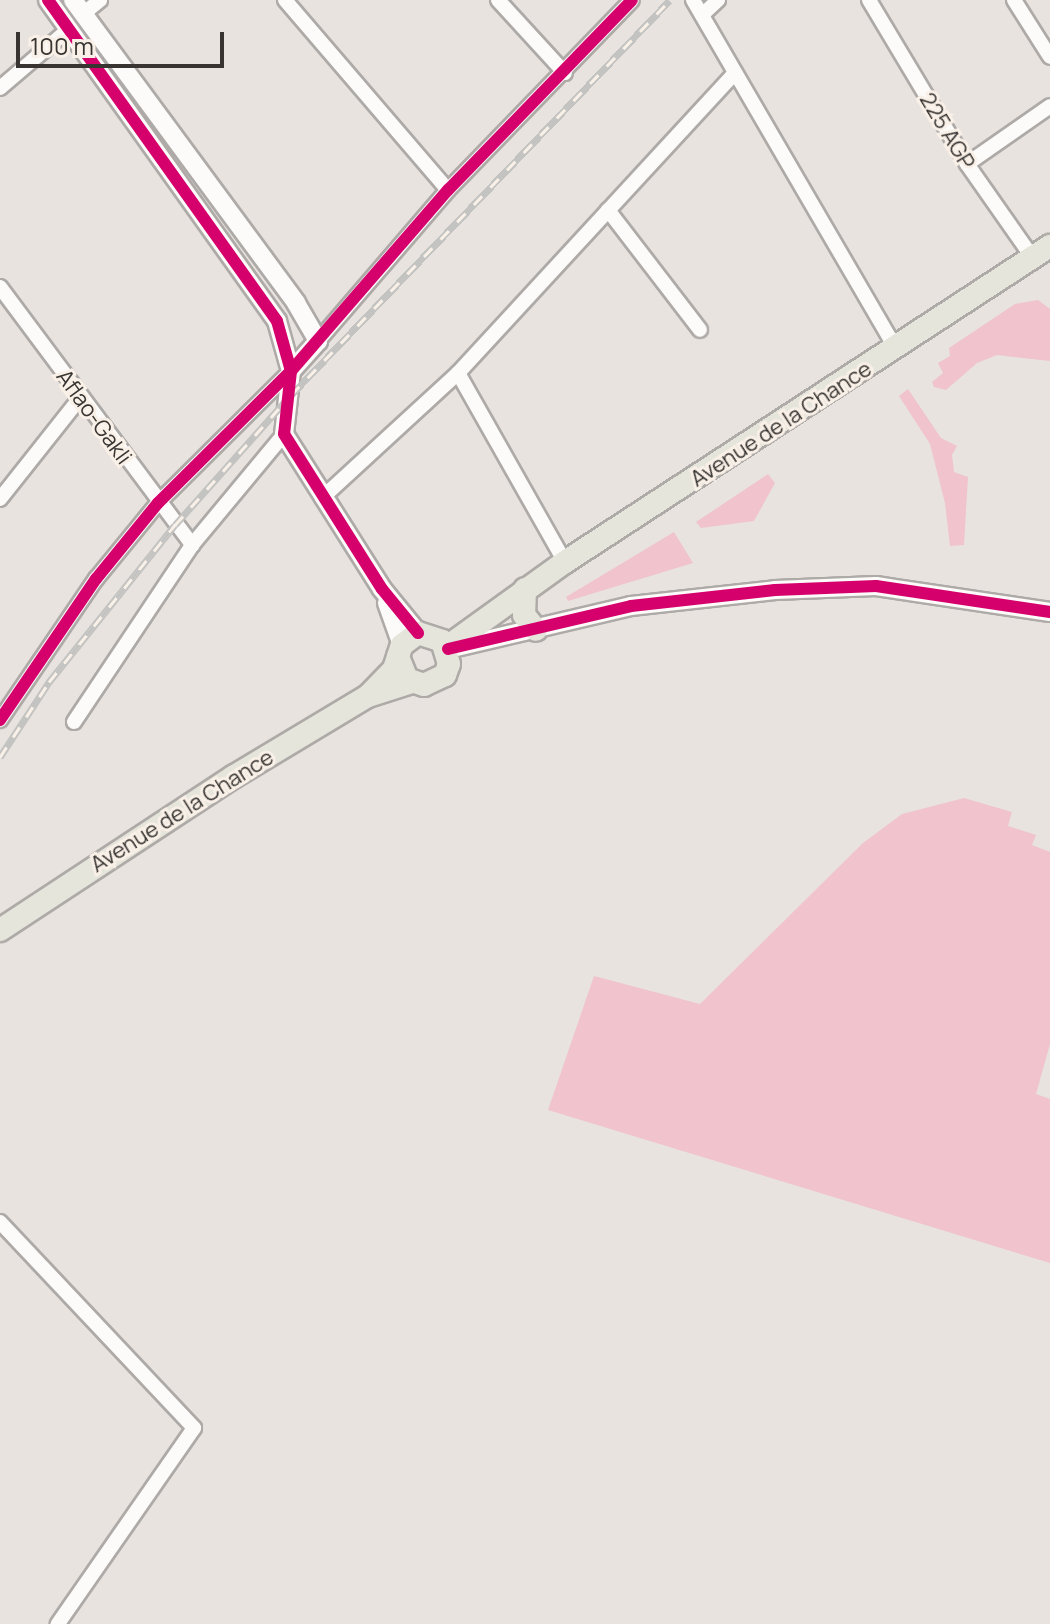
<!DOCTYPE html>
<html>
<head>
<meta charset="utf-8">
<style>
	body { margin:0 }
	#map { position:relative; width:1050px; height:1624px; overflow:hidden; background:#e8e3df; font-family:Manrope,sans-serif }
	div>[style] { position:absolute }
	.green>* { inset:0; background:#f0c3cd }
	.roads { filter:drop-shadow(2px 0 #aeaaa7) drop-shadow(-2px 0 #aeaaa7) drop-shadow(0 2px #aeaaa7) drop-shadow(0 -2px #aeaaa7) }
	.minor>* { height:14px; margin:-7px; padding:0 7px; transform-origin:7px; border-radius:7px; background:#fcfbfa }
	.tertiary>* { height:18px; margin:-9px; padding:0 9px; transform-origin:9px; border-radius:9px; background:#fcfbfa }
	.primary>* { height:22px; margin:-11px; padding:0 11px; transform-origin:11px; border-radius:11px; background:#e6e5dc }
	.rail>* { height:7px; margin-top:-3.5px; transform-origin:0; background:repeating-linear-gradient(90deg,#f9f0e8 0 12px,#c3c3c1 0 24px); box-sizing:border-box; border-block:2px solid #c3c3c1 }
	.cycleway>* { height:12px; margin:-6px; padding:0 6px; transform-origin:6px; border-radius:6px; background:#d6006c }
	span { translate:-50% -50%; white-space:nowrap; text-align:center; line-height:1.15; -webkit-text-stroke:6px #f9f0e8; paint-order:stroke }
	.street-label { font-size:22px; color:#373431 }
	.scale { position:absolute; left:16px; top:32px; width:208px; height:36px; box-sizing:border-box; border:4px solid #373431; border-top:0; padding-left:10px; font-size:24px; line-height:28px; white-space:nowrap; color:#373431; -webkit-text-stroke:6px #f9f0e8; paint-order:stroke }
</style>
</head>
<body>
<div id="map">
	<div class="green">
		<div style="clip-path:polygon(1038px 300px,1050px 309px,1050px 361px,997px 355px,977px 363px,946px 390px,934px 387px,932px 382px,943px 373px,938px 363px,950px 356px,949px 348px,1015px 304px)"></div>
		<div style="clip-path:polygon(908px 389px,941px 438px,957px 446px,952px 455px,954px 472px,968px 477px,964px 545px,950px 546px,945px 503px,930px 444px,899px 396px)"></div>
		<div style="clip-path:polygon(768px 474px,775px 483px,754px 521px,701px 528px,696px 522px)"></div>
		<div style="clip-path:polygon(674px 532px,693px 563px,568px 601px,566px 597px)"></div>
		<div style="clip-path:polygon(964px 798px,1012px 812px,1008px 826px,1036px 835px,1032px 845px,1050px 852px,1050px 1044px,1036px 1094px,1050px 1099px,1050px 1263px,548px 1110px,594px 976px,700px 1004px,863px 843px,902px 814px)"></div>
	</div>
	<div class="roads">
		<div class="minor">
			<div style="left:285px;top:0;width:250px;rotate:49.4deg"></div>
			<div style="left:498px;top:0;width:99px;rotate:47.5deg"></div>
			<div style="left:693px;top:0;width:405px;rotate:59.8deg"></div>
			<div style="left:869px;top:0;width:191px;rotate:59.1deg"></div>
			<div style="left:967px;top:164px;width:113px;rotate:55deg"></div>
			<div style="left:1014px;top:0;width:67px;rotate:57.7deg"></div>
			<div style="left:83px;top:14px;width:22px;rotate:-39deg"></div>
			<div style="left:702px;top:15px;width:22px;rotate:-43deg"></div>
			<div style="left:0;top:88px;width:91px;rotate:-40.5deg"></div>
			<div style="left:967px;top:164px;width:101px;rotate:-34.9deg"></div>
			<div style="left:608px;top:210px;width:151px;rotate:52.5deg"></div>
			<div style="left:0;top:287px;width:322px;rotate:53.3deg"></div>
			<div style="left:318px;top:341px;width:199px;rotate:-49.3deg"></div>
			<div style="left:448px;top:190px;width:264px;rotate:-45.9deg"></div>
			<div style="left:458px;top:373px;width:217px;rotate:60.5deg"></div>
			<div style="left:322px;top:498px;width:185px;rotate:-42.6deg"></div>
			<div style="left:458px;top:373px;width:408px;rotate:-47.3deg"></div>
			<div style="left:0;top:499px;width:129px;rotate:-51.6deg"></div>
			<div style="left:0;top:720px;width:171px;rotate:-55.8deg"></div>
			<div style="left:96px;top:579px;width:98px;rotate:-50.8deg"></div>
			<div style="left:158px;top:503px;width:187px;rotate:-44.8deg"></div>
			<div style="left:74px;top:722px;width:213px;rotate:-56.3deg"></div>
			<div style="left:192px;top:545px;width:144px;rotate:-50.3deg"></div>
			<div style="left:0;top:1222px;width:283px;rotate:46.7deg"></div>
			<div style="left:194px;top:1428px;width:239px;rotate:124.8deg"></div>
		</div>
		<div class="tertiary">
			<div style="left:48px;top:0;width:394px;rotate:54.5deg"></div>
			<div style="left:277px;top:321px;width:52px;rotate:74.4deg"></div>
			<div style="left:291px;top:371px;width:63px;rotate:96.3deg"></div>
			<div style="left:284px;top:434px;width:183px;rotate:57.7deg"></div>
			<div style="left:382px;top:589px;width:57px;rotate:50.7deg"></div>
			<div style="left:73px;top:0;width:376px;rotate:53.6deg"></div>
			<div style="left:296px;top:303px;width:44px;rotate:59.9deg"></div>
			<div style="left:318px;top:341px;width:40px;rotate:132deg"></div>
			<div style="left:387px;top:603px;width:45px;rotate:70.3deg"></div>
			<div style="left:448px;top:649px;width:188px;rotate:-13.2deg"></div>
			<div style="left:631px;top:606px;width:145px;rotate:-6.3deg"></div>
			<div style="left:775px;top:590px;width:101px;rotate:-2.3deg"></div>
			<div style="left:876px;top:586px;width:176px;rotate:8.5deg"></div>
		</div>
		<div class="primary">
			<div style="left:525px;top:589px;width:26px;rotate:92deg"></div>
			<div style="left:524px;top:615px;width:19px;rotate:51deg"></div>
			<div style="left:447px;top:647px;width:145px;rotate:-35.8deg"></div>
			<div style="left:565px;top:562px;width:579px;rotate:-33.09deg"></div>
			<div style="left:370px;top:694px;width:35px;rotate:-46deg"></div>
			<div style="left:394px;top:669px;width:25px;rotate:-72deg"></div>
			<div style="left:402px;top:645px;width:20px;rotate:-37deg"></div>
			<div style="left:418px;top:633px;width:25px;rotate:18deg"></div>
			<div style="left:442px;top:641px;width:24px;rotate:73deg"></div>
			<div style="left:449px;top:664px;width:12px;rotate:110deg"></div>
			<div style="left:445px;top:675px;width:23px;rotate:155deg"></div>
			<div style="left:424px;top:685px;width:18px;rotate:-161deg"></div>
			<div style="left:407px;top:679px;width:24px;rotate:-112deg"></div>
			<div style="left:0;top:930px;width:279px;rotate:-33.3deg"></div>
			<div style="left:233px;top:777px;width:157px;rotate:-31deg"></div>
			<div style="left:368px;top:696px;width:46px;rotate:-17.7deg"></div>
		</div>
	</div>
	<div class="rail">
		<div style="left:0;top:757px;width:90px;rotate:-56.8deg"></div>
		<div style="left:49px;top:682px;width:201px;rotate:-51.3deg"></div>
		<div style="left:175px;top:525px;width:174px;rotate:-48.3deg"></div>
		<div style="left:291px;top:395px;width:547px;rotate:-46.18deg"></div>
	</div>
	<div class="cycleway">
		<div style="left:48px;top:0;width:394px;rotate:54.5deg"></div>
		<div style="left:277px;top:321px;width:52px;rotate:74.4deg"></div>
		<div style="left:291px;top:371px;width:63px;rotate:96.3deg"></div>
		<div style="left:284px;top:434px;width:183px;rotate:57.7deg"></div>
		<div style="left:382px;top:589px;width:57px;rotate:50.7deg"></div>
		<div style="left:448px;top:649px;width:188px;rotate:-13.2deg"></div>
		<div style="left:631px;top:606px;width:145px;rotate:-6.3deg"></div>
		<div style="left:775px;top:590px;width:101px;rotate:-2.3deg"></div>
		<div style="left:876px;top:586px;width:176px;rotate:8.5deg"></div>
		<div style="left:0;top:720px;width:171px;rotate:-55.8deg"></div>
		<div style="left:96px;top:579px;width:98px;rotate:-50.8deg"></div>
		<div style="left:158px;top:503px;width:187px;rotate:-44.8deg"></div>
		<div style="left:291px;top:371px;width:240px;rotate:-49.1deg"></div>
		<div style="left:448px;top:190px;width:264px;rotate:-45.9deg"></div>
	</div>
	<div class="street-label">
		<span style="left:947px;top:131px;rotate:59deg">225 AGP</span>
		<span style="left:94px;top:417px;rotate:54deg">Aflao-Gakli</span>
		<span style="left:781px;top:424px;rotate:-33deg">Avenue de la Chance</span>
		<span style="left:182px;top:811px;rotate:-32deg">Avenue de la Chance</span>
	</div>
	<div class="scale">100 m</div>
</div>
</body>
</html>
